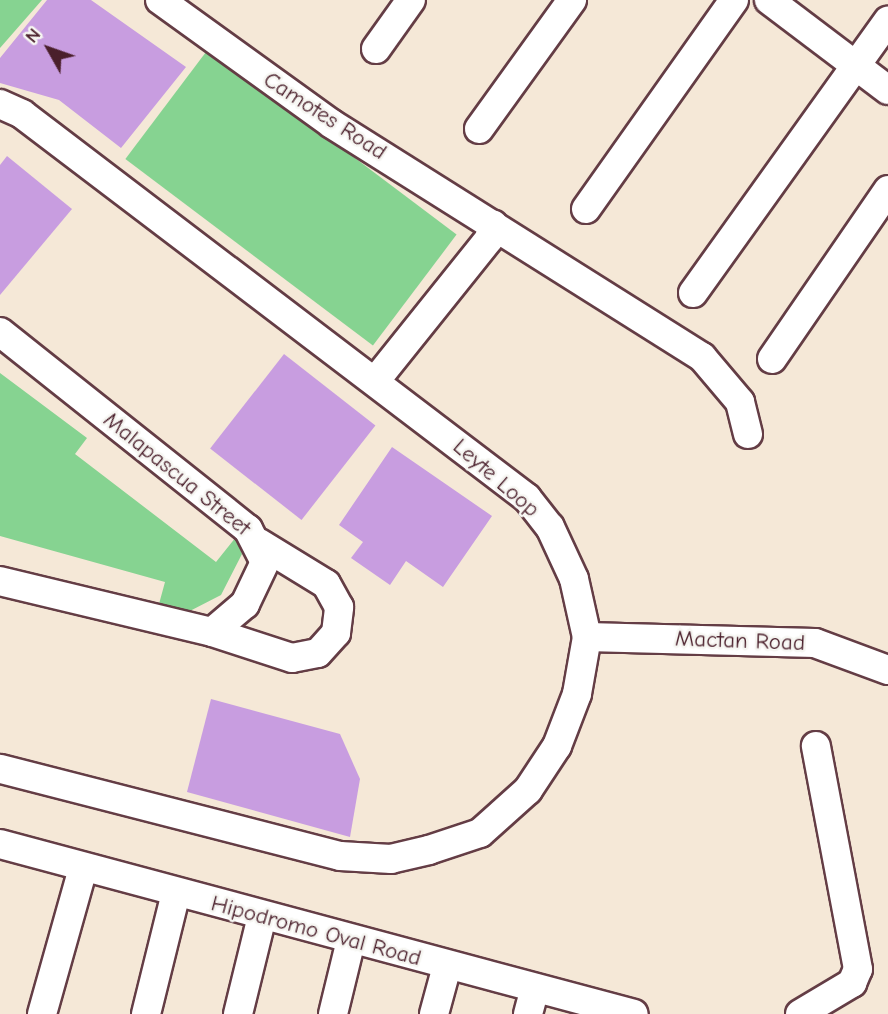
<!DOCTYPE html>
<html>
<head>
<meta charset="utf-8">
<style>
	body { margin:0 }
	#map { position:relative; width:888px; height:1014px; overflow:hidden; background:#f5e8d7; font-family:"Comic Neue",sans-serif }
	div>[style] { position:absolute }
	.green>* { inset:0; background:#86d391; transform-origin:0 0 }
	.building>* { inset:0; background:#c89de0; transform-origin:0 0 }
	.roads { filter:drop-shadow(2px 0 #643d45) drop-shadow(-2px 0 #643d45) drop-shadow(0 2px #643d45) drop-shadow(0 -2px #643d45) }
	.minor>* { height:28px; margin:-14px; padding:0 14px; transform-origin:14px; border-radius:14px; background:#fff }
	span { translate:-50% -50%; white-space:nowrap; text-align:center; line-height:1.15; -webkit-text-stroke:5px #f6f6f2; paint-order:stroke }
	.street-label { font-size:23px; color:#4a1f2b }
	.north { position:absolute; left:14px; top:14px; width:70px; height:70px; -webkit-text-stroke:5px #f6f6f2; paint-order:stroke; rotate:310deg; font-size:19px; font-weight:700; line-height:28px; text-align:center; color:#4a1f2b }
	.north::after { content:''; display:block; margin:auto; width:24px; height:32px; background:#4a1f2b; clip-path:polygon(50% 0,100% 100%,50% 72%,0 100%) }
</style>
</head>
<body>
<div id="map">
	<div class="green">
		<div style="clip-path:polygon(0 0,42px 0,0 48px)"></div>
		<div style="left:209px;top:48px;width:310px;height:139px;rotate:37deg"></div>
		<div style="clip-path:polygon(0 373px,87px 438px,75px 454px,216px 562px,236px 537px,242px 554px,221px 595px,184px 614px,159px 604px,165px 582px,0 536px)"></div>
	</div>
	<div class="building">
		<div style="clip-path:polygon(47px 0,91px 0,186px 67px,121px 148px,59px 100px,0 83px,0 58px)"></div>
		<div style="clip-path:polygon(7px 156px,72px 209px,0 295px,0 165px)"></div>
		<div style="left:284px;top:354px;width:116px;height:120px;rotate:38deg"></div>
		<div style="clip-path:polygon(392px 447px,492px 516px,443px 587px,406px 561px,390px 585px,351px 558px,363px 542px,339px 525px)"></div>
		<div style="clip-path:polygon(211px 699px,340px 734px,360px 779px,350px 837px,187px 792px)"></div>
	</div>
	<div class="roads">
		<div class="minor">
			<div style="left:160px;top:0;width:212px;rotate:35.8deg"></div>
			<div style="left:332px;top:124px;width:437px;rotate:32.2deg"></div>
			<div style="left:702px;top:357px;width:59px;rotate:49.8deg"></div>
			<div style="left:740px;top:402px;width:33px;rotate:76deg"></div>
			<div style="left:769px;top:0;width:149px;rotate:37.1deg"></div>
			<div style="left:376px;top:49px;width:60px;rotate:-54.5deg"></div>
			<div style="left:0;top:104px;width:24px;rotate:24deg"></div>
			<div style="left:22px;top:114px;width:634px;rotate:37.25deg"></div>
			<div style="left:527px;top:498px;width:37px;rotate:52deg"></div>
			<div style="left:550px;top:527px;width:57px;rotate:65.2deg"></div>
			<div style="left:574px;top:579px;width:59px;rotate:77.4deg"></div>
			<div style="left:587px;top:637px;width:58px;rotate:100deg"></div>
			<div style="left:577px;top:694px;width:56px;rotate:111deg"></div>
			<div style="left:557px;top:746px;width:53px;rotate:123.4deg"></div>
			<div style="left:528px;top:790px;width:64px;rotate:138.1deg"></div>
			<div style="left:480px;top:833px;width:54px;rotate:161.6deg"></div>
			<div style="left:429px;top:850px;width:39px;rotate:167deg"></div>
			<div style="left:391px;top:859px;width:51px;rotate:-176.6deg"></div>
			<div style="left:340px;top:856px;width:351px;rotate:-165.6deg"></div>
			<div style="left:479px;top:129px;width:159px;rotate:-54.2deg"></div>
			<div style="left:586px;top:209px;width:256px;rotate:-54.7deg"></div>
			<div style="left:693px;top:293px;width:335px;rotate:-54.4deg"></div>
			<div style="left:0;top:332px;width:317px;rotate:38.5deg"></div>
			<div style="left:248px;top:529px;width:37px;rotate:63deg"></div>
			<div style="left:265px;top:562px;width:47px;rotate:115.5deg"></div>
			<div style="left:245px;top:604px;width:43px;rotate:139.7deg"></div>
			<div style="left:212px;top:632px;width:218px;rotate:-166.5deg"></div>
			<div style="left:772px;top:359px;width:205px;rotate:-55.5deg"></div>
			<div style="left:376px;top:380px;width:181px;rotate:-51.3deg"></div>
			<div style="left:489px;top:239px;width:15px;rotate:-74deg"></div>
			<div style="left:212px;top:632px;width:84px;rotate:18deg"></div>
			<div style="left:292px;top:658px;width:26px;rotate:-11deg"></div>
			<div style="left:318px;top:653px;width:27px;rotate:-48deg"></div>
			<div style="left:336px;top:633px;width:26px;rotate:-83deg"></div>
			<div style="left:339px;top:607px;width:26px;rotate:-119deg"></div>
			<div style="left:326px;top:584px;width:79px;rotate:-148.5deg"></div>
			<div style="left:587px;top:637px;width:228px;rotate:1.5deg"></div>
			<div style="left:815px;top:643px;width:78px;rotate:20.3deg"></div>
			<div style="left:0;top:844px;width:656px;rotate:15.01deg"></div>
			<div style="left:42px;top:1014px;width:152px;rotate:-74.3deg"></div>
			<div style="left:146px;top:1014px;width:125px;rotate:-76.1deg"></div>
			<div style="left:238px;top:1014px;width:101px;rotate:-76.2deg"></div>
			<div style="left:333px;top:1014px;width:76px;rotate:-76.3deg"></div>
			<div style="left:434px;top:1014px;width:50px;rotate:-74.8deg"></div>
			<div style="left:528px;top:1014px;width:27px;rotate:-75deg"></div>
			<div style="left:800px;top:1014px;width:61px;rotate:-30.8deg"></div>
			<div style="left:852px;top:983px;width:15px;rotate:-67deg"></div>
			<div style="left:858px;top:969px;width:227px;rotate:-100.7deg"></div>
		</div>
	</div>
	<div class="street-label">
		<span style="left:325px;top:116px;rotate:33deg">Camotes Road</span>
		<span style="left:177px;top:474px;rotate:39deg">Malapascua Street</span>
		<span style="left:496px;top:478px;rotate:41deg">Leyte Loop</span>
		<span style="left:740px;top:641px;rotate:2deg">Mactan Road</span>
		<span style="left:316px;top:931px;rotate:15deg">Hipodromo Oval Road</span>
	</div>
	<div class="north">N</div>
</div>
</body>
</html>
